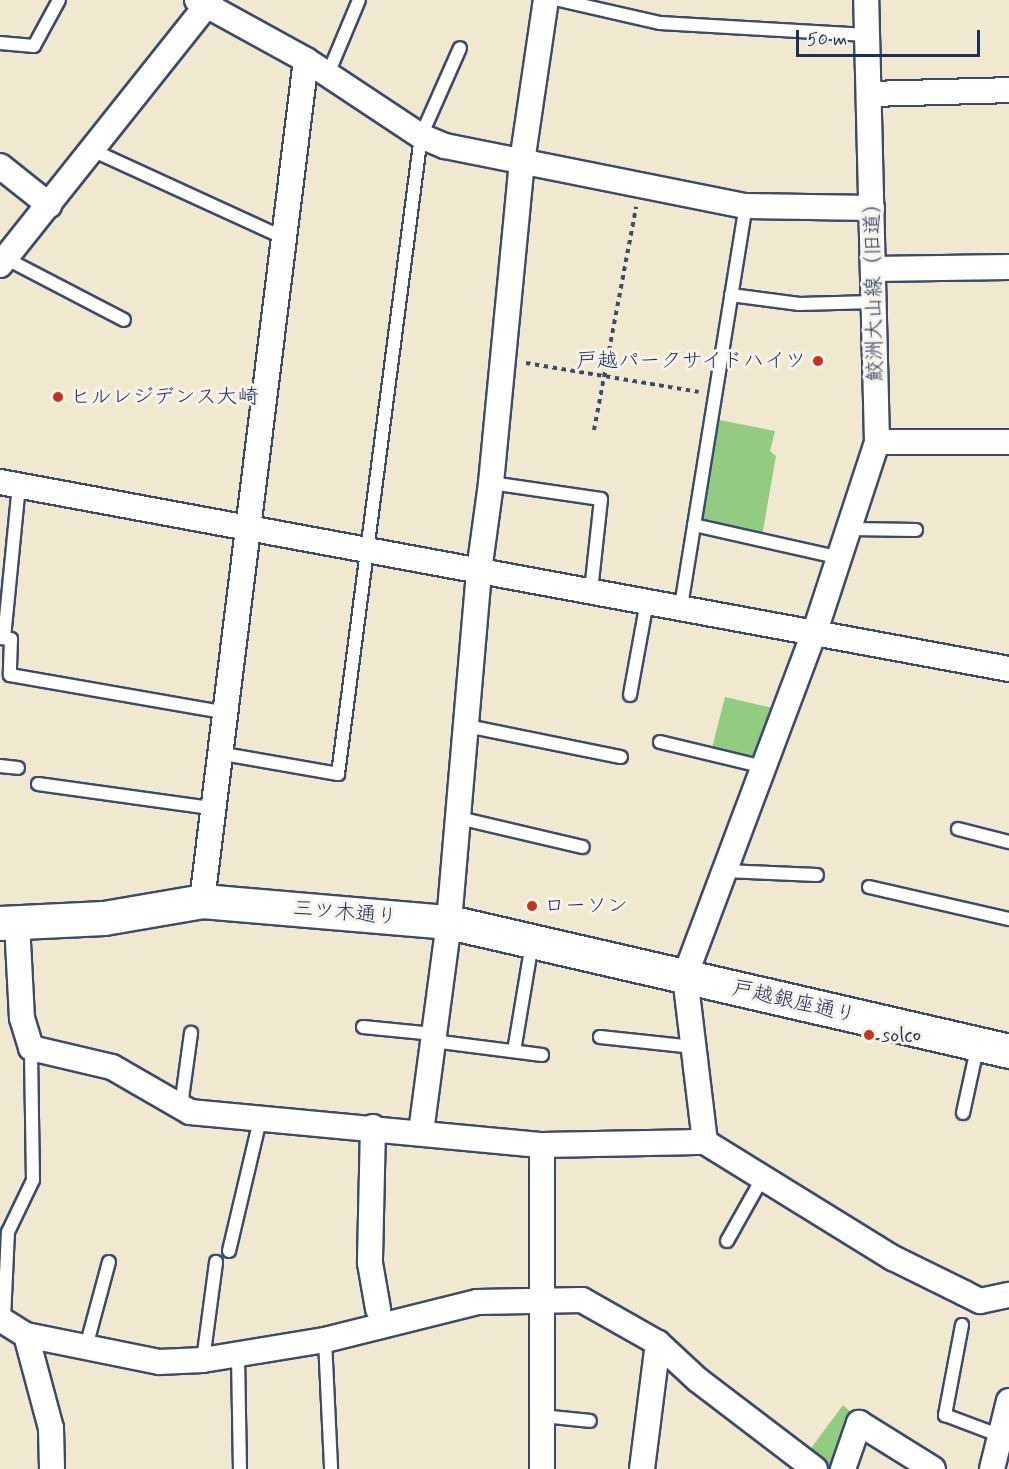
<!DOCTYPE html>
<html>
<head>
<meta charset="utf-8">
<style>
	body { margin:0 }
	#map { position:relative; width:1009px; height:1469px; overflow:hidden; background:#f1e8d0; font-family:Mynerve,"Klee One",sans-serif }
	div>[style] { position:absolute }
	.green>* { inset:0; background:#91cc80 }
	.path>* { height:4px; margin-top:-2px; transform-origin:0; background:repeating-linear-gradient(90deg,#3b4b6f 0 4.5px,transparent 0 9px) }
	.roads { filter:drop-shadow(2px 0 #3b4b6f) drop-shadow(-2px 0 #3b4b6f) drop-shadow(0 2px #3b4b6f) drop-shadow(0 -2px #3b4b6f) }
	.lane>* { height:12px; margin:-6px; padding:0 6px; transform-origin:6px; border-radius:6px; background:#fff }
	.street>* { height:24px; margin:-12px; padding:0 12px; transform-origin:12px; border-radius:12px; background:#fff }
	.secondary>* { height:33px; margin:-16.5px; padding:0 16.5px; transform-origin:16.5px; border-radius:16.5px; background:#fff }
	.dots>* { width:16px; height:16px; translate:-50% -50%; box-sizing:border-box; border:3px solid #f7f3e8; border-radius:50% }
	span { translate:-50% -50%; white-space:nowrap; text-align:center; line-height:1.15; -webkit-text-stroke:6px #f7f3e8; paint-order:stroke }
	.street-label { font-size:21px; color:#1b2f5e }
	.poi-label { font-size:21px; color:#1b2f5e }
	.right { translate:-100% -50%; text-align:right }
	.left { translate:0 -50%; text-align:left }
	.scale { position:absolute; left:796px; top:30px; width:184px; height:27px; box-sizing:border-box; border:3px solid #1b2f5e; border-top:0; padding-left:8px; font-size:18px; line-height:21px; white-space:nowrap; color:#1b2f5e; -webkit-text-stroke:4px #f7f3e8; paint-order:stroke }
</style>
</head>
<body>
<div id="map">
	<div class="green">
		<div style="clip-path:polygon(714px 419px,775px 431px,770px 451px,776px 456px,762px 536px,698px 522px)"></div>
		<div style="clip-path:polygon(725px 697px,782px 710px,762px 759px,712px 748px)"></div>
		<div style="clip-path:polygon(843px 1405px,855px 1416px,837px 1469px,824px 1469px,806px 1455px)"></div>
	</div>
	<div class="path">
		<div style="left:526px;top:363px;width:175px;rotate:9.5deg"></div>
		<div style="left:594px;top:430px;width:227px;rotate:-79.3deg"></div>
	</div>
	<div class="roads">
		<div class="lane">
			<div style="left:559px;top:0;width:104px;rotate:12.8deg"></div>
			<div style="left:660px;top:23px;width:207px;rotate:3.3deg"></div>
			<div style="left:0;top:43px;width:34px;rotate:5deg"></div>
			<div style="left:34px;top:46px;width:52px;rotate:-61.5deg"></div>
			<div style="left:328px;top:74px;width:80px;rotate:-67.3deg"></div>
			<div style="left:92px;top:150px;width:211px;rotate:24.6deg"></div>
			<div style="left:5px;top:258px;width:134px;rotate:27.5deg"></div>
			<div style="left:731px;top:295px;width:69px;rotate:7.5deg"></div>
			<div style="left:799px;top:304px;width:75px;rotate:-1.5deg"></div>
			<div style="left:491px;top:483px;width:111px;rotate:8.3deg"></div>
			<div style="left:601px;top:499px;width:93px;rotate:96.2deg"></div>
			<div style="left:694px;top:525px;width:151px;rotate:12.7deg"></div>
			<div style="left:851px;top:529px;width:65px;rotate:0.9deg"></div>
			<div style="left:681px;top:606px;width:405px;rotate:-80.8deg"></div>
			<div style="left:0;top:638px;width:11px;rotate:5deg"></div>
			<div style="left:11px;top:639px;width:36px;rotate:92deg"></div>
			<div style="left:10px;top:675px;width:216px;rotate:9.9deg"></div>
			<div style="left:4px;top:638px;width:153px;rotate:-84.4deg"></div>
			<div style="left:630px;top:695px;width:96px;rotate:-79.7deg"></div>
			<div style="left:467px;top:726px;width:157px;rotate:11.4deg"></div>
			<div style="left:660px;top:742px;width:107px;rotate:13.5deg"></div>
			<div style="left:218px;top:753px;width:122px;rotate:9.9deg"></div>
			<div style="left:338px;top:774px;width:643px;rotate:-82.59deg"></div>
			<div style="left:421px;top:136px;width:96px;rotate:-66.1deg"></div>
			<div style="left:0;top:766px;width:18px;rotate:6deg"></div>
			<div style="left:38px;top:784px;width:176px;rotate:7.9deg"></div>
			<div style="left:459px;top:818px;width:127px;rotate:13.2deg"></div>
			<div style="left:958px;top:829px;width:53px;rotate:14.3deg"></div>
			<div style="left:725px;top:871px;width:92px;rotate:2.5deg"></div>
			<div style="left:869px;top:887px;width:144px;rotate:12.9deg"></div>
			<div style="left:363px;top:1027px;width:71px;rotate:5.6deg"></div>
			<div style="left:600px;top:1037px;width:94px;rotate:6.1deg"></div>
			<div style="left:433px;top:1041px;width:110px;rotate:7.3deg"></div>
			<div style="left:514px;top:1051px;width:109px;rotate:-80.5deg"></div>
			<div style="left:181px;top:1106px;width:74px;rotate:-82.2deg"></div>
			<div style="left:963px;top:1113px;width:71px;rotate:-77.7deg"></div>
			<div style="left:727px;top:1241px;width:73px;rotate:-60.6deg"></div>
			<div style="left:229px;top:1251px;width:135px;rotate:-76.7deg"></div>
			<div style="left:4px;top:1319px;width:87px;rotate:-87.4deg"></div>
			<div style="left:8px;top:1232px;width:58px;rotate:-64.3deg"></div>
			<div style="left:33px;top:1180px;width:132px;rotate:-90.9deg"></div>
			<div style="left:962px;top:1325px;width:92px;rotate:100.7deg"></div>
			<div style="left:945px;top:1415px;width:60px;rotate:20.6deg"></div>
			<div style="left:325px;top:1340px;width:129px;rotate:87.3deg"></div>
			<div style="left:86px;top:1347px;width:88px;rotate:-74.9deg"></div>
			<div style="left:238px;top:1356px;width:113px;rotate:89deg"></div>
			<div style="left:203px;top:1360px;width:99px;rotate:-82.4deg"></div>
			<div style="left:542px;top:1416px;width:48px;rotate:5.9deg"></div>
		</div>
		<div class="street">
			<div style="left:197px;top:0;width:124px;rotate:28.8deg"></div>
			<div style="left:306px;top:60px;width:138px;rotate:33.5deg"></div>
			<div style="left:421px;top:136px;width:26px;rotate:23deg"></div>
			<div style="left:445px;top:146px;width:307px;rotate:11.3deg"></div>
			<div style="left:746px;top:206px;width:126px;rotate:0.9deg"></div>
			<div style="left:870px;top:94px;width:139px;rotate:-1.6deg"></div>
			<div style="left:0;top:166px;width:63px;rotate:38.5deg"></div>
			<div style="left:0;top:265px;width:339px;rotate:-51.5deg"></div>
			<div style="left:873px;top:269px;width:136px;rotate:-0.8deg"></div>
			<div style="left:877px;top:442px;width:132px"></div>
			<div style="left:0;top:482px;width:1026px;rotate:10.5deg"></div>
			<div style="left:202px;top:901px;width:847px;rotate:-82.95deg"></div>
			<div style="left:17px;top:923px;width:95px;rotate:87deg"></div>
			<div style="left:22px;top:1018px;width:31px;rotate:73deg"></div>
			<div style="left:31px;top:1048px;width:83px;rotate:13.2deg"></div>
			<div style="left:112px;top:1067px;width:90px;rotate:30deg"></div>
			<div style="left:190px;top:1112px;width:354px;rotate:5.4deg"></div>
			<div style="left:542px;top:1145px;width:163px;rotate:-1.1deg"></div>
			<div style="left:705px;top:1142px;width:221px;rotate:31.7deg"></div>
			<div style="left:893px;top:1258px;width:79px;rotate:26.2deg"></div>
			<div style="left:964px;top:1293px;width:18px;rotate:27deg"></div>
			<div style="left:980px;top:1301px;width:30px;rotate:-12deg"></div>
			<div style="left:373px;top:1127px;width:136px;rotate:91.3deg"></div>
			<div style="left:370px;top:1263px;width:47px;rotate:80.1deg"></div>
			<div style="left:421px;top:1132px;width:212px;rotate:-82.4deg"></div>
			<div style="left:449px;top:922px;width:352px;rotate:-85.1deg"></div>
			<div style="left:479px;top:571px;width:89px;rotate:-82.2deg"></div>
			<div style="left:491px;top:483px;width:322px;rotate:-84.5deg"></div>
			<div style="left:522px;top:162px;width:164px;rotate:-81.6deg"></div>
			<div style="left:705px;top:1142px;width:167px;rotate:-96.9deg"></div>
			<div style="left:685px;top:976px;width:369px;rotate:-69.4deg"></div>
			<div style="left:815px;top:631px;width:199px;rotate:-71.8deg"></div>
			<div style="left:877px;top:442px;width:442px;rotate:-91.4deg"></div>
			<div style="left:0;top:1319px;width:31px;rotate:32deg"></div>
			<div style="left:26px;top:1335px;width:136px;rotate:11.5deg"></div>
			<div style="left:159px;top:1362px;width:44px;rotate:-2.6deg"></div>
			<div style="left:203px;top:1360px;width:124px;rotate:-9.3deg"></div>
			<div style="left:325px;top:1340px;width:157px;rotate:-14deg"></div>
			<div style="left:477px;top:1302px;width:105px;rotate:-1.1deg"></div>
			<div style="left:582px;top:1300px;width:87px;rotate:29.5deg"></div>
			<div style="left:658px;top:1343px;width:54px;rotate:42.8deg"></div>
			<div style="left:698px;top:1380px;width:147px;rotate:37.3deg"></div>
			<div style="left:26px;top:1335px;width:96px;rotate:75deg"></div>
			<div style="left:51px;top:1428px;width:41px;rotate:88.6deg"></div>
			<div style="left:542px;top:1469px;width:324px;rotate:-90deg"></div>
			<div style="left:642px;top:1469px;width:127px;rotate:-82.8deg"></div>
			<div style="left:843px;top:1469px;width:49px;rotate:-70.8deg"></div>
			<div style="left:859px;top:1423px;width:87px;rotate:31.9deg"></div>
			<div style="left:992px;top:1469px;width:70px;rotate:-76deg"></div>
		</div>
		<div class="secondary">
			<div style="left:0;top:923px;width:104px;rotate:-2.8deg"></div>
			<div style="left:104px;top:918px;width:99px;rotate:-9.8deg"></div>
			<div style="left:202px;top:901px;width:248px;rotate:4.9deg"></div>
			<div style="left:449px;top:922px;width:575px;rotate:12.97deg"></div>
		</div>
	</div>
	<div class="dots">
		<div style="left:818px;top:361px;background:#c8321e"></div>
		<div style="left:58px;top:397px;background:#c8321e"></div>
		<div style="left:532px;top:906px;background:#c8321e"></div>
		<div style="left:869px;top:1035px;background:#c8321e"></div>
	</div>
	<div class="street-label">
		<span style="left:874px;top:287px;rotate:-91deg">鮫洲大山線（旧道）</span>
		<span style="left:345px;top:913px;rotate:5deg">三ツ木通り</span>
		<span style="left:794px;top:1002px;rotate:13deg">戸越銀座通り</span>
	</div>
	<div class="poi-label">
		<span class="right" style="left:806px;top:361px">戸越パークサイドハイツ</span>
		<span class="left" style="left:70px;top:397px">ヒルレジデンス大崎</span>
		<span class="left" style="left:544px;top:906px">ローソン</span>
		<span class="left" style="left:881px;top:1035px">solco</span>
	</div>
	<div class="scale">50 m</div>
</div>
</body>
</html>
